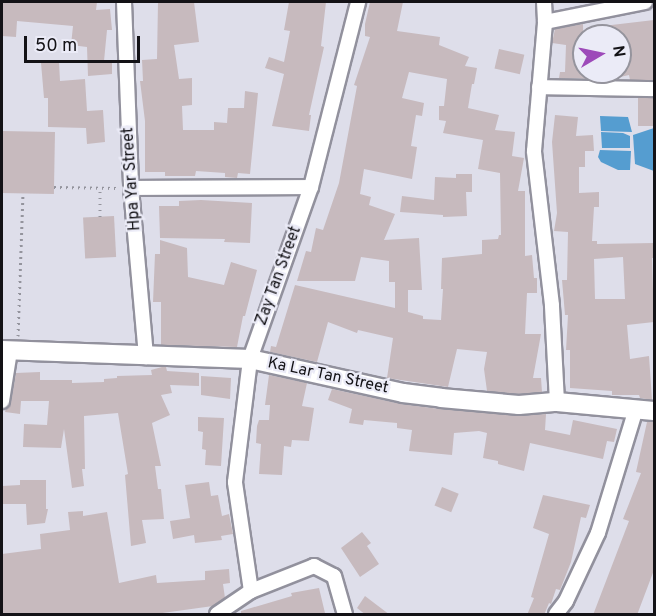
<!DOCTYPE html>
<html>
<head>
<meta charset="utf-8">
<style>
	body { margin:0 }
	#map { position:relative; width:656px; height:616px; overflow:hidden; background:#dedeea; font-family:Overpass,sans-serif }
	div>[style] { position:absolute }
	.water>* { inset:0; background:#559dd0 }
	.building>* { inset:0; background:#c7babe; transform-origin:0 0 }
	.path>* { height:3px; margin-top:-1.5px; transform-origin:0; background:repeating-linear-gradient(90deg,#94949d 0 1.5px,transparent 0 6px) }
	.roads { filter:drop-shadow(2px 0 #92919d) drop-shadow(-2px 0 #92919d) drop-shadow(0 2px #92919d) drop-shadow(0 -2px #92919d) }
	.street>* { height:14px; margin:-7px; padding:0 7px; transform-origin:7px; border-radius:7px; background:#fff }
	.secondary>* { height:18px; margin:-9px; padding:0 9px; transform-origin:9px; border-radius:9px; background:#fff }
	span { translate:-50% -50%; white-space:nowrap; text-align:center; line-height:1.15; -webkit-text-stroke:4.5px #ebebf7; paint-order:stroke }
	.street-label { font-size:16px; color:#131216 }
	.frame { position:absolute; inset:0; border:3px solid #131216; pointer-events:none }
	.north { position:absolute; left:572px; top:24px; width:60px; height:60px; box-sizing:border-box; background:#ebebf7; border:2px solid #95949d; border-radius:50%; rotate:81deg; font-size:16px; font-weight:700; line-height:24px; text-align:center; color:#131216 }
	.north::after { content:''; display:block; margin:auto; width:21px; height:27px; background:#9d4ab9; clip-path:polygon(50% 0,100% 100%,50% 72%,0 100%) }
	.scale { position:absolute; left:24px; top:36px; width:116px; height:27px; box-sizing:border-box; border:3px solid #131216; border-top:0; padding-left:8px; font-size:18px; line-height:21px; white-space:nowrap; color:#131216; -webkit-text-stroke:4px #ebebf7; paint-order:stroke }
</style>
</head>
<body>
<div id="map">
	<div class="water">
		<div style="clip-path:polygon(600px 116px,628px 117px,632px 132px,601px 131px)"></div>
		<div style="clip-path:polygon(654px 128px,654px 171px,635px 164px,633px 135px)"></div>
		<div style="clip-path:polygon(601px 132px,623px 133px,630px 136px,630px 148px,602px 148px)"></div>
		<div style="clip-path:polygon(600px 150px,631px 151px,630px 170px,618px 170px,601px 162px,598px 157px)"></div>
	</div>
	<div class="building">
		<div style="clip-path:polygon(2px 2px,97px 2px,96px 10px,110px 9px,112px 30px,107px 30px,104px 61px,112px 60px,112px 74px,88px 76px,87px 47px,71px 45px,73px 26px,17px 21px,16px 37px,2px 36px)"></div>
		<div style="clip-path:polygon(158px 2px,194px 2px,199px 42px,174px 45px,179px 79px,192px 78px,192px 105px,182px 106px,183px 130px,214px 130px,214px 122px,227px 123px,228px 108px,244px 108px,245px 91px,258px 93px,250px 174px,238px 173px,237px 178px,225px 177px,225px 173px,196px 171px,195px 176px,165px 176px,165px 172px,145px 172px,145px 121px,140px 81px,143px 81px,142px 60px,157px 59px)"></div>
		<div style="clip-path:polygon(289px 2px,326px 2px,321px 46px,324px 47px,309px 115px,311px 115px,309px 131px,272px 126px,284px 74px,265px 68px,269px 57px,284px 62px,290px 31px,284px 30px)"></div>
		<div style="clip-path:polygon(evenodd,370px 2px,403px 2px,397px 31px,440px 37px,439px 45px,469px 57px,465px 66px,477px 68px,474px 84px,472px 84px,468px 108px,499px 115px,495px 130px,515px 132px,512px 156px,524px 158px,518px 191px,525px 191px,525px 256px,532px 255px,534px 278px,537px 278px,537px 293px,527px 293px,525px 334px,541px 334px,533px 378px,541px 378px,542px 392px,519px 394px,487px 391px,484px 369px,487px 352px,457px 349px,448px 387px,387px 378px,393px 338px,358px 330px,357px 333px,328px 322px,317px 362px,270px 352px,271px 346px,276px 347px,295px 285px,395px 308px,395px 282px,389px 282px,389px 261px,361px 257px,355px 281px,297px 281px,306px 251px,311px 252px,316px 228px,323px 230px,339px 183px,357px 86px,354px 85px,370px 37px,365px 36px,365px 24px,370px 2px,409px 72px,447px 79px,444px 106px,439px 106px,439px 120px,446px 121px,443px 133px,483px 140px,478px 169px,500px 173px,501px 235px,499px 235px,498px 239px,482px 240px,482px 254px,442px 258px,441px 289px,443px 289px,441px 320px,423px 319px,423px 316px,408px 312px,408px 290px,422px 290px,419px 238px,384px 240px,395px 214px,369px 205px,371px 197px,360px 194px,364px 169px,412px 179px,417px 147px,411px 146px,416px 115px,422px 116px,424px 103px,402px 98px,409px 72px)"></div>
		<div style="clip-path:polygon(654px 20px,654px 80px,630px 80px,629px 75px,620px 77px,620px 36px,586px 36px,586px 28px)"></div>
		<div style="clip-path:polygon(583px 24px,584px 74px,591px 74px,590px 79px,559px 78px,560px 72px,565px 72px,566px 45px,552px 43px,555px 29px)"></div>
		<div style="left:499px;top:49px;width:26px;height:20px;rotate:13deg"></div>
		<div style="clip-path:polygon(59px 62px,60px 81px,85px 79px,87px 111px,103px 110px,105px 142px,87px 144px,86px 128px,48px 127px,48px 98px,44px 98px,41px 63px)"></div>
		<div style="left:638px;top:98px;width:16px;height:28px"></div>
		<div style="clip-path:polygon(evenodd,555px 115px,578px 117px,576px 136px,593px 135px,594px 151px,585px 151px,585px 167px,579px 167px,579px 193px,599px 192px,599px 207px,594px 207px,592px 241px,597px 241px,597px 244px,654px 243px,654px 258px,652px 258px,654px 322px,627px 325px,630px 359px,649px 356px,652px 400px,640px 398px,639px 395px,612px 395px,612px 391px,570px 388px,570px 350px,566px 350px,568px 315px,565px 315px,562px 280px,567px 280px,568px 232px,554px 231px,557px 213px,552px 142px,555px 115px,623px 257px,625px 299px,595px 299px,594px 259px,623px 257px)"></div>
		<div style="left:2px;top:131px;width:53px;height:62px;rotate:1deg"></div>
		<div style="clip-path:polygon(456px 174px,472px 174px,472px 192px,466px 192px,467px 216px,443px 217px,443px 215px,400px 212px,402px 196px,434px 200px,435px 177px,456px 178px)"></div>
		<div style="clip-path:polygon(201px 200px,252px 203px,250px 243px,224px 242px,225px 239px,160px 238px,159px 206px,179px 206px,179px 201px)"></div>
		<div style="left:114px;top:216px;width:41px;height:31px;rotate:87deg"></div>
		<div style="clip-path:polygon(160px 240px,187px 248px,188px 277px,224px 285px,231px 262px,257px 270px,245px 316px,243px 316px,237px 347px,161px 345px,161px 302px,153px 302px,155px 254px,160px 254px)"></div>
		<div style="clip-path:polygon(162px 367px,166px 367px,167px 371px,199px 373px,199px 386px,170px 385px,172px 393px,161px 395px,170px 415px,152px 423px,161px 466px,155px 466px,158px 489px,161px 489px,164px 519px,142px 520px,146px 543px,131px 546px,125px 475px,128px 474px,118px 413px,84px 416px,85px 469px,82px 469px,84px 486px,72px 488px,64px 429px,61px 448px,23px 447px,24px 424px,47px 425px,49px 401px,21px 401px,20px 414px,5px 412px,6px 409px,11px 402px,16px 373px,40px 372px,40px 380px,72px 380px,72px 383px,104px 382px,104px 379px,117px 378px,117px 376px,152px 375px,151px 370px)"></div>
		<div style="clip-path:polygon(269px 375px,307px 383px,302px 406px,314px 408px,309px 441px,292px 440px,291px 447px,284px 446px,282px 475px,259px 474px,261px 444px,256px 443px,257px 426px,259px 420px,269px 420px,270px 405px,265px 405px)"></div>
		<div style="clip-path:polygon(201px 376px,231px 378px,230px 399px,201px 395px)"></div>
		<div style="clip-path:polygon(332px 389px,401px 404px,440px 409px,518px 416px,546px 414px,545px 430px,570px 435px,573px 420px,617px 429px,614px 442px,607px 441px,603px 459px,530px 443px,524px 471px,498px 464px,498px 461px,483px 458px,487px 433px,479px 431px,454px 433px,452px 455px,409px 451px,412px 430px,397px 428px,397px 423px,364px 420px,363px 425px,349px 423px,352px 409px,328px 400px)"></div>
		<div style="clip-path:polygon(198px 417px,224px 418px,221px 466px,205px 465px,206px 450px,202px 449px,203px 432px,198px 431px)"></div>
		<div style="clip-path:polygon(647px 422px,654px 422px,654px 570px,637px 615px,593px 615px,629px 521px,623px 519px,641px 473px,636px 472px)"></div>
		<div style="clip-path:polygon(20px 480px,46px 480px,46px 509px,48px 509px,45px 523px,27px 525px,26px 504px,2px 504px,2px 486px,20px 485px)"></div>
		<div style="clip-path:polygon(209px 482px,211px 496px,218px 495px,222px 516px,229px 514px,233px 534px,221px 536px,222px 540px,195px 543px,194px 535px,173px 539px,170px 521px,190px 518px,185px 485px)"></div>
		<div style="left:442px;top:487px;width:18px;height:20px;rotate:22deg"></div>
		<div style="clip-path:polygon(543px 495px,590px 505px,586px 518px,581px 517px,571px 562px,560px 590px,556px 589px,551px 604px,549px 603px,544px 615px,527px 615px,534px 598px,531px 597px,549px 534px,533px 528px)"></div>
		<div style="clip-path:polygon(83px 511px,83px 516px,107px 512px,119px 583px,156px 575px,157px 583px,205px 580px,205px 571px,229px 569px,230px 583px,223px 584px,225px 598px,213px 606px,148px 615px,2px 615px,2px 554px,41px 549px,40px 534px,70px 530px,68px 512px)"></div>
		<div style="clip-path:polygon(362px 532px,371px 543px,367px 546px,379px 564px,360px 577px,341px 548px)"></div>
		<div style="clip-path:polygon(319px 588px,325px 613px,241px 615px,241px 611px,292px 596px,291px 593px)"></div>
		<div style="clip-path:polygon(365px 596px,390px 615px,366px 615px,357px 608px)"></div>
	</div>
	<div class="path">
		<div style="left:54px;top:187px;width:63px;rotate:0.9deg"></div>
		<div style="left:100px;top:217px;width:29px;rotate:-90deg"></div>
		<div style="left:18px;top:336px;width:142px;rotate:-88deg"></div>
	</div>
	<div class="roads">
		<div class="street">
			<div style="left:124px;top:2px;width:186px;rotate:87.8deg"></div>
			<div style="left:131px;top:188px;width:170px;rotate:84.9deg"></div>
			<div style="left:544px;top:2px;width:20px;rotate:87deg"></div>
			<div style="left:539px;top:87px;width:115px;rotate:1deg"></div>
			<div style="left:131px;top:188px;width:180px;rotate:-0.3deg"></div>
			<div style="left:2px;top:401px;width:51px;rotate:-80.9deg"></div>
			<div style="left:557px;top:402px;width:97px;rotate:-93deg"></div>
			<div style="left:552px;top:305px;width:155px;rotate:-96.7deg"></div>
			<div style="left:534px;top:151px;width:129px;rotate:-85.1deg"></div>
			<div style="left:545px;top:22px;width:102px;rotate:-11.3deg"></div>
			<div style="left:251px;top:591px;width:110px;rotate:-98.4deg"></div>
			<div style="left:235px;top:482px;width:124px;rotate:-83deg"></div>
			<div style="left:250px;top:359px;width:182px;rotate:-70.5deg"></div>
			<div style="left:311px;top:187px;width:191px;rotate:-75.7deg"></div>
			<div style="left:217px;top:614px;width:41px;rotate:-34.1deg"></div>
			<div style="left:251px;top:591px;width:68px;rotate:-21.6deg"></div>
			<div style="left:314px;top:566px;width:22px;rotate:27deg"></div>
			<div style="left:334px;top:576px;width:40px;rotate:74deg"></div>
			<div style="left:556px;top:614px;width:16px;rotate:-52deg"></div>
			<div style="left:566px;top:601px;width:75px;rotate:-64.8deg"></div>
			<div style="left:598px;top:533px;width:130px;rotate:-73deg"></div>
		</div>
		<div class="secondary">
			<div style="left:2px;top:350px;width:248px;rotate:2.1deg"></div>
			<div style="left:250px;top:359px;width:157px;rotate:12.5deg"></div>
			<div style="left:403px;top:393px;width:38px;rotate:7deg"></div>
			<div style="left:441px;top:398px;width:78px;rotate:5.1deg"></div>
			<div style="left:519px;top:405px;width:38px;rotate:-5deg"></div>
			<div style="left:557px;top:402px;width:97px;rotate:5.3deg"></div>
		</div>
	</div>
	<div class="street-label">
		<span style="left:132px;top:179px;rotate:-94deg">Hpa Yar Street</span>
		<span style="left:279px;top:276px;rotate:-70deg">Zay Tan Street</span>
		<span style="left:328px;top:376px;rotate:12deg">Ka Lar Tan Street</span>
	</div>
	<div class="frame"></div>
	<div class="north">N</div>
	<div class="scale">50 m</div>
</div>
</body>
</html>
